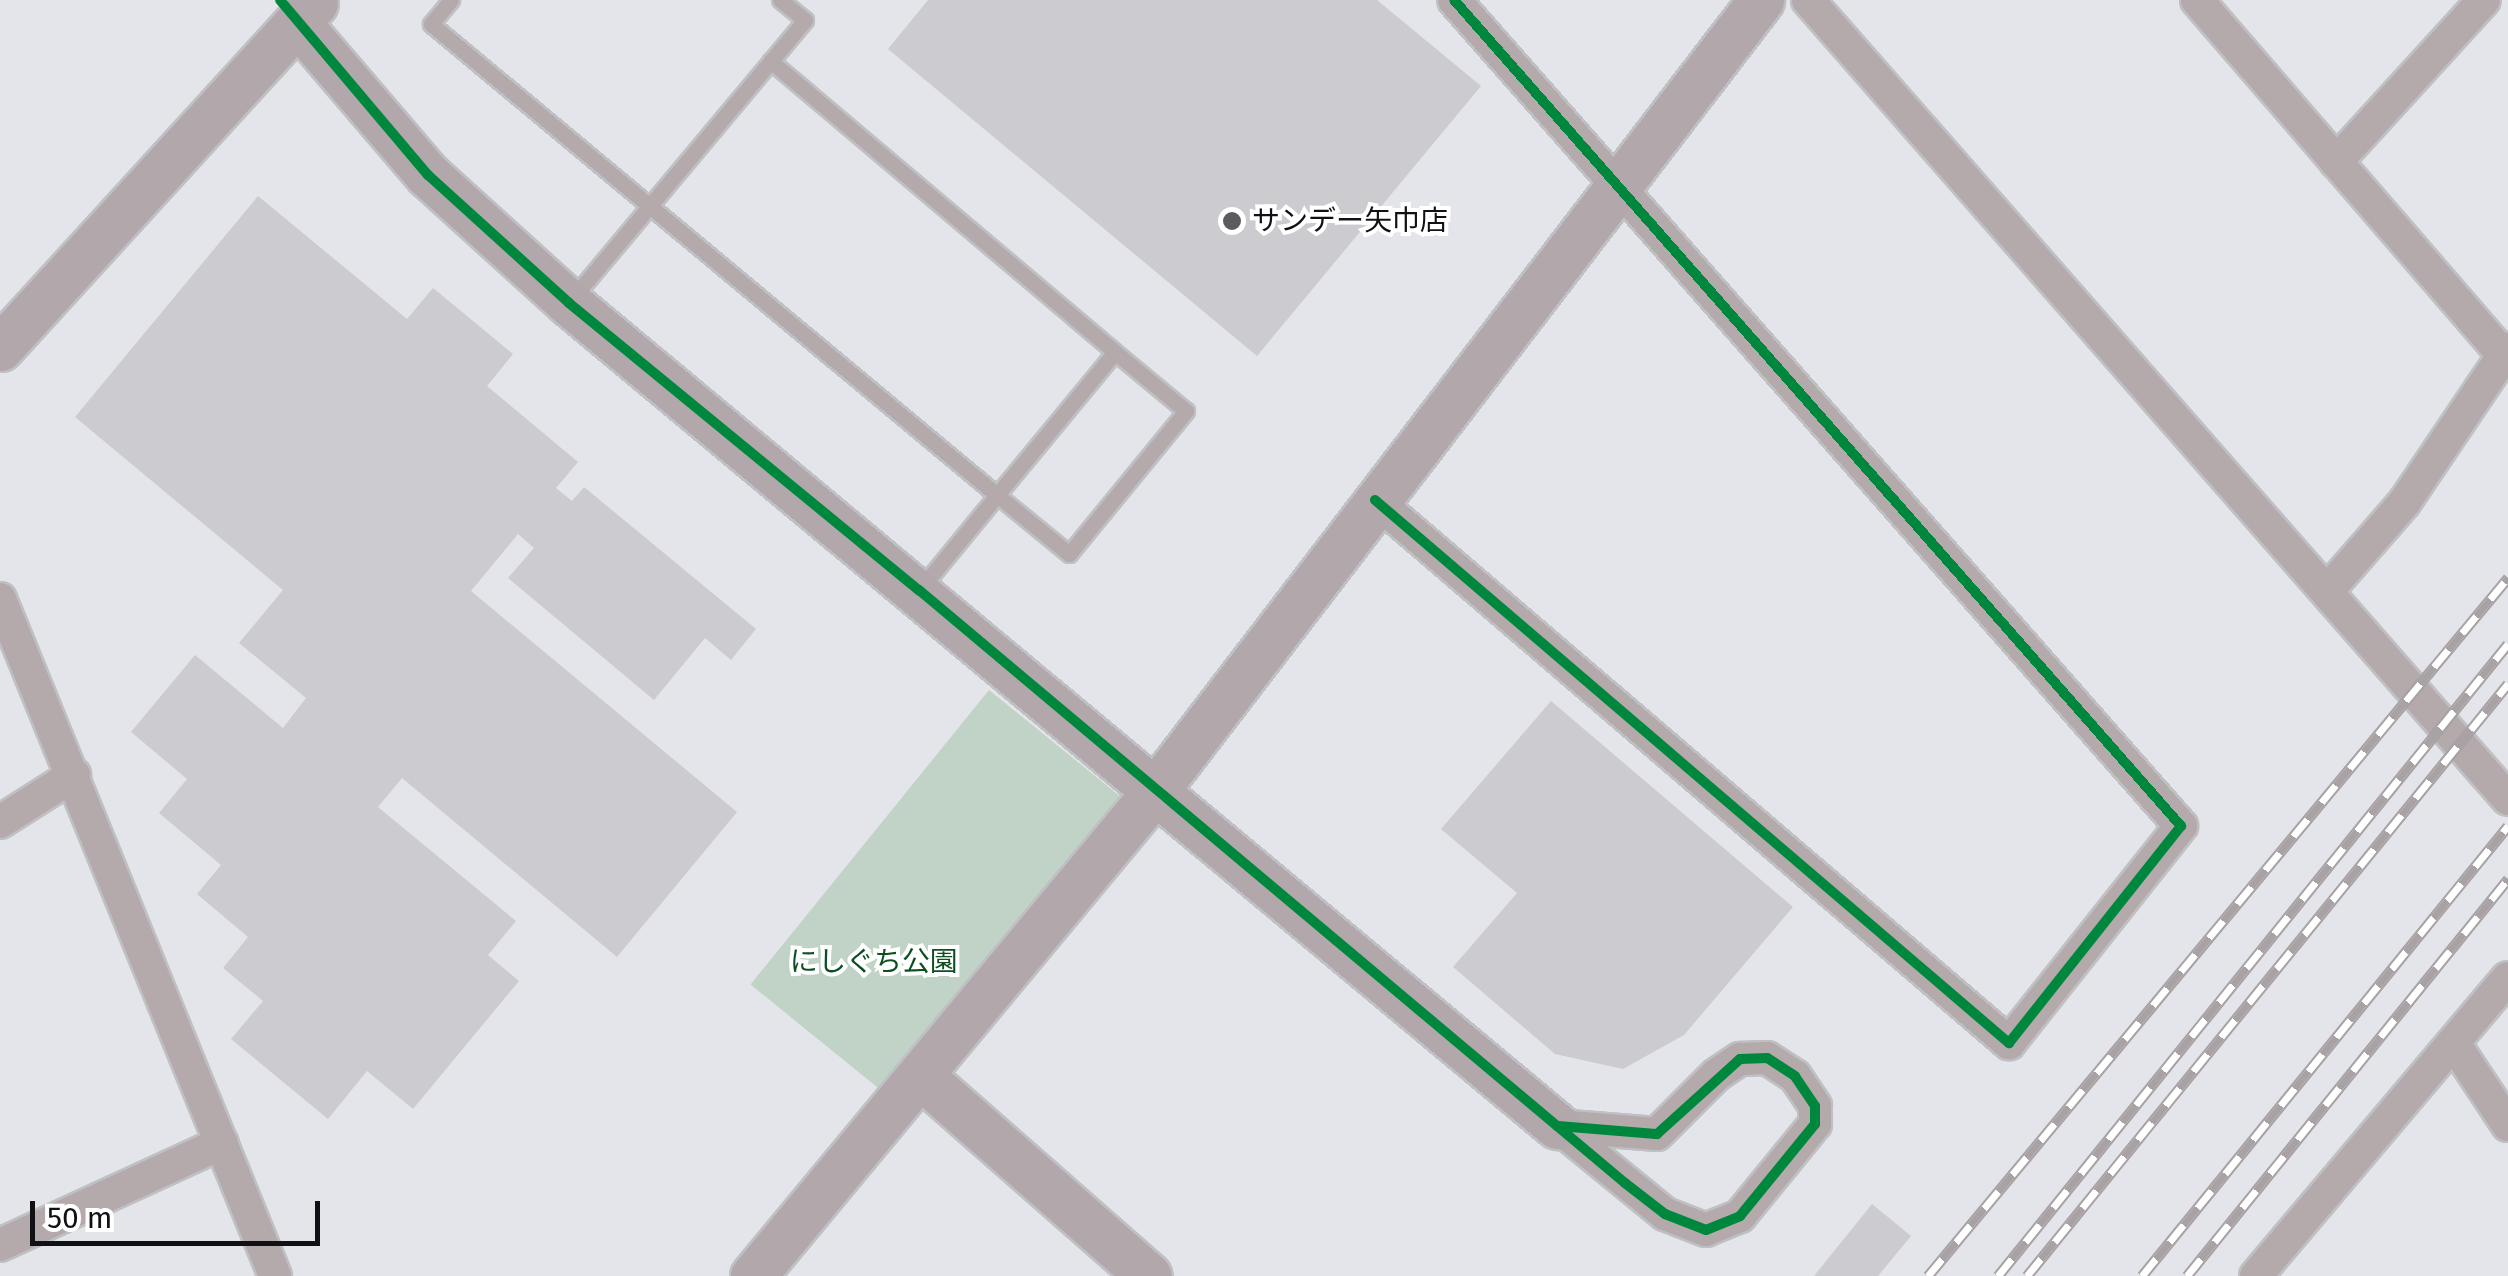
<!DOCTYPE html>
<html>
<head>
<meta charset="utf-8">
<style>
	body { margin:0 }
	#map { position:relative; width:2508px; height:1276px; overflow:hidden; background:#e4e5ea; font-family:"Fira Sans","Noto Sans JP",sans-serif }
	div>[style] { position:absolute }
	.green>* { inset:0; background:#c1d3c6; transform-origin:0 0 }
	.building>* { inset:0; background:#cccbcf }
	.roads { filter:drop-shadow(2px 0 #bfc0c3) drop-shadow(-2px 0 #bfc0c3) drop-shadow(0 2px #bfc0c3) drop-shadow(0 -2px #bfc0c3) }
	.lane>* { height:15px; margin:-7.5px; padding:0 7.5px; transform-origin:7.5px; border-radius:7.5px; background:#b4a9ab }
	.street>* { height:32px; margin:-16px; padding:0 16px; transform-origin:16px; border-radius:16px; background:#b4a9ab }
	.secondary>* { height:45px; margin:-22.5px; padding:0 22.5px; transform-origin:22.5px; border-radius:22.5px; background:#b2a7aa }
	.rail>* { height:11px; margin-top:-5.5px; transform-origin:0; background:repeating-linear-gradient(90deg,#fff 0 22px,#a8a2a4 0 44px); box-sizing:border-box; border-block:2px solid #a8a2a4 }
	.cycleway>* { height:10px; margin:-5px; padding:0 5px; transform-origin:5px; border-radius:5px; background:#00873e }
	.dots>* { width:28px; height:28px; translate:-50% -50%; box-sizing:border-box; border:5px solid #fff; border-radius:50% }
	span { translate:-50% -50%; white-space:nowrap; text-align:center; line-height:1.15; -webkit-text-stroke:8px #fff; paint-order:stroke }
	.poi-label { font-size:28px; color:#111115 }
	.left { translate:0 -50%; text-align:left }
	.park-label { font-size:28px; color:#0c4f21 }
	.scale { position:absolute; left:30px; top:1201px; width:290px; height:45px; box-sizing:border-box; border:5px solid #111115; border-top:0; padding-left:12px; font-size:30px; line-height:35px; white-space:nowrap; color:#111115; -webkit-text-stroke:8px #fff; paint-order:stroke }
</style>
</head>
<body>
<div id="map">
	<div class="green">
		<div style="left:989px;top:690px;width:175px;height:379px;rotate:39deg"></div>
	</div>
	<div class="building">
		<div style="clip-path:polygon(928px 0,1377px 0,1481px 86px,1257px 356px,888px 49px)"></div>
		<div style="clip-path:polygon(258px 196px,407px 319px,433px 288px,513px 354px,487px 386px,578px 462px,556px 488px,572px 501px,584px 487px,756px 629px,731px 660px,705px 638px,654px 700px,508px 578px,534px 548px,518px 534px,471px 591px,737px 812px,617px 957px,402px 778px,378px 807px,516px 921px,488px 955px,519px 981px,413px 1109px,367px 1071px,328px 1119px,231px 1039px,263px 1001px,223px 968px,248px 937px,197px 894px,221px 865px,159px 813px,187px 779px,131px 732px,195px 655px,283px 728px,306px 698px,239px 643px,283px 590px,75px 417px)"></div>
		<div style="clip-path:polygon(1551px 701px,1793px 907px,1684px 1035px,1623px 1069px,1555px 1054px,1453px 967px,1517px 893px,1441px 829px)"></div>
		<div style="clip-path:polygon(1872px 1204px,1911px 1236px,1878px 1276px,1814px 1276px)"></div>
	</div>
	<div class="roads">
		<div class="lane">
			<div style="left:451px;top:0;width:31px;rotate:130deg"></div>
			<div style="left:431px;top:24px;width:736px;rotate:39.77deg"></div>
			<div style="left:997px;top:495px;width:185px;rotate:-50.5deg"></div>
			<div style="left:1115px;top:352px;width:451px;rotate:-139.8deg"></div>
			<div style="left:571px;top:300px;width:365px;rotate:-50.1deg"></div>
			<div style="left:805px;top:20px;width:32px;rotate:-141deg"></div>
			<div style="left:921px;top:588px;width:120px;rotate:-50.7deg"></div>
			<div style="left:997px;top:495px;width:93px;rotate:39.3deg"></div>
			<div style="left:1069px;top:554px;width:185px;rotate:-50.7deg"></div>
			<div style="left:1186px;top:411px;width:92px;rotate:-140.3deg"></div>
		</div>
		<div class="street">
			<div style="left:1808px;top:0;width:1062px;rotate:48.78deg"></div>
			<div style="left:2197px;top:0;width:469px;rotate:49.2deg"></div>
			<div style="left:2336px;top:162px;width:219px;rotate:-47.6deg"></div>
			<div style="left:1375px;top:500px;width:835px;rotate:40.58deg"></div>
			<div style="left:2009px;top:1043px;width:277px;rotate:-51.6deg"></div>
			<div style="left:2181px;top:826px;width:1100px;rotate:-131.35deg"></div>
			<div style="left:2329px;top:589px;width:114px;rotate:-48.9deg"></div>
			<div style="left:2404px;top:503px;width:186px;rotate:-56deg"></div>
			<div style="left:0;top:599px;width:731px;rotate:67.89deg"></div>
			<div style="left:0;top:822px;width:88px;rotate:-32.4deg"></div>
			<div style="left:2455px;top:1045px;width:96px;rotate:56.5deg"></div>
			<div style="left:1767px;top:1058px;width:33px;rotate:33deg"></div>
			<div style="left:1795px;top:1076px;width:36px;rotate:56deg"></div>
			<div style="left:1815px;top:1106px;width:18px;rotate:90deg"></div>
			<div style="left:1815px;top:1124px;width:119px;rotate:129.2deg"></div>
			<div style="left:1740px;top:1216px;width:37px;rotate:158deg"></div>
			<div style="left:1706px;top:1230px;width:44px;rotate:-158.7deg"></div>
			<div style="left:1665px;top:1214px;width:139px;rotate:-140.8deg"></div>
			<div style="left:1557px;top:1126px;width:100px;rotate:4.6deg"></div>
			<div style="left:1657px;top:1134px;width:83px;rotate:-45deg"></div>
			<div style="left:1716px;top:1075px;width:29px;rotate:-34deg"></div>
			<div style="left:1740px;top:1059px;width:27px;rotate:-2deg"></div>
			<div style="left:0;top:1245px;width:244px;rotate:-24.7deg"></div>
			<div style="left:2256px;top:1276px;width:390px;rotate:-49.8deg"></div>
		</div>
		<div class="secondary">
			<div style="left:298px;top:23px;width:200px;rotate:49.5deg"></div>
			<div style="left:428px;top:175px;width:190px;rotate:42.2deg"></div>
			<div style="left:569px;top:303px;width:1286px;rotate:39.79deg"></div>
			<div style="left:0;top:348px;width:467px;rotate:-47.6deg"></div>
			<div style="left:921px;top:1076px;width:303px;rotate:41.3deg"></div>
			<div style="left:753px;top:1276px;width:631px;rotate:-50.33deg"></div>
			<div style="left:1156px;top:790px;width:995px;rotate:-52.55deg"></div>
		</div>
	</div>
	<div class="rail">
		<div style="left:1928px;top:1276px;width:908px;rotate:-50.28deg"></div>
		<div style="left:1998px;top:1276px;width:812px;rotate:-51.1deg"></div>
		<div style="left:2027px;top:1276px;width:763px;rotate:-50.91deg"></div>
		<div style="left:2142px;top:1276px;width:580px;rotate:-50.88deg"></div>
		<div style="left:2187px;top:1276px;width:511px;rotate:-51.04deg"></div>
	</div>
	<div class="cycleway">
		<div style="left:280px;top:0;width:229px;rotate:49.8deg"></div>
		<div style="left:428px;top:175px;width:190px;rotate:42.2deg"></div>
		<div style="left:569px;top:303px;width:453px;rotate:39.4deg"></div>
		<div style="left:919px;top:590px;width:922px;rotate:40.03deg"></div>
		<div style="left:1625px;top:1183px;width:51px;rotate:37.8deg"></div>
		<div style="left:1665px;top:1214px;width:44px;rotate:21.3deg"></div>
		<div style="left:1706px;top:1230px;width:37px;rotate:-22deg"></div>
		<div style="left:1740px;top:1216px;width:119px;rotate:-50.8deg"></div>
		<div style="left:1815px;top:1124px;width:18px;rotate:-90deg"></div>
		<div style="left:1815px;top:1106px;width:36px;rotate:-124deg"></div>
		<div style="left:1795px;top:1076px;width:33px;rotate:-147deg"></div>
		<div style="left:1767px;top:1058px;width:27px;rotate:178deg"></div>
		<div style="left:1740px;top:1059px;width:112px;rotate:137.9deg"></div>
		<div style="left:1657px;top:1134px;width:100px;rotate:-175.4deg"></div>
		<div style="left:1375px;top:500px;width:835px;rotate:40.58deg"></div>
		<div style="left:2009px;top:1043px;width:277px;rotate:-51.6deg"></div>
		<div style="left:2181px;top:826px;width:1100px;rotate:-131.35deg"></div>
	</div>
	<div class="dots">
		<div style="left:1232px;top:221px;background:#5b5b60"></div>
	</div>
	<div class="poi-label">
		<span class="left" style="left:1252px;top:221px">サンデー矢巾店</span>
	</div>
	<div class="park-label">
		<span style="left:874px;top:962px">にしぐち公園</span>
	</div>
	<div class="scale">50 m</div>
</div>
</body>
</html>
